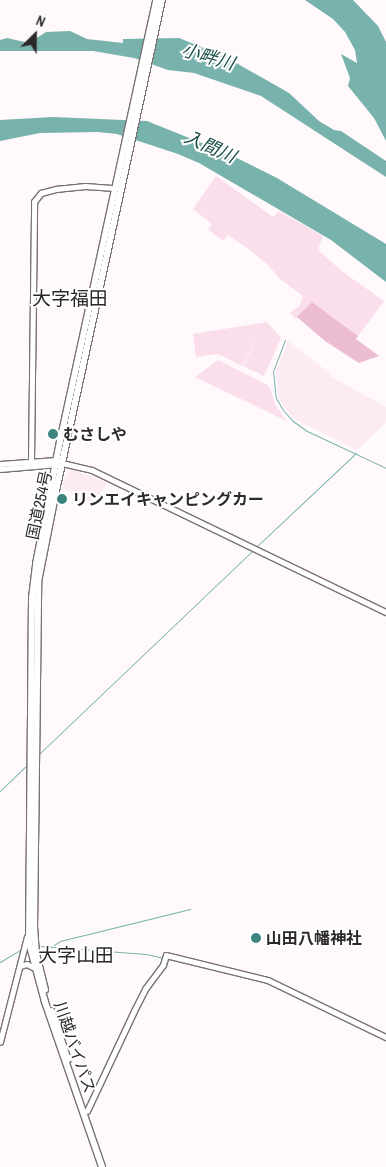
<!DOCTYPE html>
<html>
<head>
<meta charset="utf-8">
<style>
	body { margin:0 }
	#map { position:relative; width:386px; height:1167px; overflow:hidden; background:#fff9fb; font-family:"Archivo Narrow","Noto Sans JP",sans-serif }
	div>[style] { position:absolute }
	.built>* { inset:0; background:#fdebf3 }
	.green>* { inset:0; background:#fbdeeb }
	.forest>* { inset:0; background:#ebbcd2 }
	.water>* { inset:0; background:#78b2ad }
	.stream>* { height:1px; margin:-0.5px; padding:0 0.5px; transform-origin:0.5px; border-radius:0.5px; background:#78b2ad }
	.roads { filter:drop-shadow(1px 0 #797174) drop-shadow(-1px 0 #797174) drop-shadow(0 1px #797174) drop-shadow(0 -1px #797174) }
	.secondary>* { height:4.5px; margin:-2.25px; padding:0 2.25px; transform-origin:2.25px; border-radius:2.25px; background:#fff }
	.highway>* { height:5.5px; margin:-2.75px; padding:0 2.75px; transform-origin:2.75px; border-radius:2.75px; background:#fff }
	.dots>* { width:14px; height:14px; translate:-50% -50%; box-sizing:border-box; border:2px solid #fff; border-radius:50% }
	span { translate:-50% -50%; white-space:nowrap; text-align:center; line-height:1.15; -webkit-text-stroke:4px #fff; paint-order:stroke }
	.poi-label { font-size:16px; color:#2d292b; font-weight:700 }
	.left { translate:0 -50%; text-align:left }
	.street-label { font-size:16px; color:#2d292b }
	.water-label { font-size:18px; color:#1a4e4a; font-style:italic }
	.quarter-label { font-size:19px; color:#2d292b }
	.north { position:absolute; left:10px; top:10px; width:50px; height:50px; -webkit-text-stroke:4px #fff; paint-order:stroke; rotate:23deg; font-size:14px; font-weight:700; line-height:20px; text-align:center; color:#2d292b }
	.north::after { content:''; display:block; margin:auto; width:18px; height:22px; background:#2d292b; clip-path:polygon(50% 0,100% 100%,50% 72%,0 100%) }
</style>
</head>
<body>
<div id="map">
	<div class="built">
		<div style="clip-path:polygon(288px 341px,331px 374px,330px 376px,386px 407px,386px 423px,357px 450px,294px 419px,285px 408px,278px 396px,276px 371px)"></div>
		<div style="clip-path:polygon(72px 470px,107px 482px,96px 504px,62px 488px,65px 477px)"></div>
	</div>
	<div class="green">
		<div style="clip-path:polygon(216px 176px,273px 217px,279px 211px,323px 236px,318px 250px,343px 272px,384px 301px,358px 336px,312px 302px,296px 319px,290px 313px,300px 305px,303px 296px,280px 279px,267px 264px,246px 247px,228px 235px,223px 241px,208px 229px,212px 224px,193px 209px)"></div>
		<div style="clip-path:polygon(267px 322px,281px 338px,264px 376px,243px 366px,261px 329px,242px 366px,218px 354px,196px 357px,193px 334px)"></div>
		<div style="clip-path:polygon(218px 360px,266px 384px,270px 388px,276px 406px,287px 421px,195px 377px)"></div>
	</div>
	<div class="forest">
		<div style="clip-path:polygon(312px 302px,358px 336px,356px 339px,379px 356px,359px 363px,325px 341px,297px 317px)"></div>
	</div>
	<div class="water">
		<div style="clip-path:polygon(305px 0,353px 0,378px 26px,386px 42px,386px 141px,374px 118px,348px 86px,350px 78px,341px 54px,357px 63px,355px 50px,345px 32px,333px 19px)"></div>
		<div style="clip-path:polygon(70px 31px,87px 39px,123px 43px,123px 39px,179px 38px,224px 56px,289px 93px,319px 121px,334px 130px,341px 131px,386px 161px,386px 177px,261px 96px,194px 73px,168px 70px,134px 58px,93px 51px,0 51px,0 40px,7px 38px,29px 43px,46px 32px)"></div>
		<div style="clip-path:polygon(53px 117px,147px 121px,229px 154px,277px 178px,386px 244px,386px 282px,331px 240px,199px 163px,178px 154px,117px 134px,98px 132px,40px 133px,0 141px,0 120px)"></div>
	</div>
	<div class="stream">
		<div style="left:285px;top:340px;width:33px;rotate:111deg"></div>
		<div style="left:273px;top:371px;width:27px;rotate:84deg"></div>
		<div style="left:276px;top:398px;width:14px;rotate:60deg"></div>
		<div style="left:283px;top:410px;width:15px;rotate:48deg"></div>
		<div style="left:293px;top:421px;width:17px;rotate:36deg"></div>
		<div style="left:307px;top:431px;width:87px;rotate:25.1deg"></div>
		<div style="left:256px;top:547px;width:137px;rotate:-43.2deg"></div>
		<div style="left:40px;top:753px;width:294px;rotate:-43.6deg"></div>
		<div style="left:0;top:791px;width:35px;rotate:-44deg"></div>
		<div style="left:54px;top:945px;width:7px;rotate:-34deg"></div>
		<div style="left:60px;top:941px;width:134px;rotate:-13.8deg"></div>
		<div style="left:41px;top:946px;width:105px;rotate:4.4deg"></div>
		<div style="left:146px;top:954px;width:18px;rotate:13deg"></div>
		<div style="left:168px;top:959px;width:23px;rotate:10deg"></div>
		<div style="left:0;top:962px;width:23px;rotate:-31deg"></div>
		<div style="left:258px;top:980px;width:21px;rotate:19deg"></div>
		<div style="left:364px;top:1029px;width:25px;rotate:27deg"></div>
	</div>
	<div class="roads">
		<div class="secondary">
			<div style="left:31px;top:460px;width:258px;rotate:-89.3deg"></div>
			<div style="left:34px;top:202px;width:11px;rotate:-52deg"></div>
			<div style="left:41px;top:193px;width:16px;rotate:-15deg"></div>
			<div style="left:56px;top:189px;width:29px;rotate:-6deg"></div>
			<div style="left:85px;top:186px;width:30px;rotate:4deg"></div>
			<div style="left:0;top:464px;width:56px;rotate:-4.1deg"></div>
			<div style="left:56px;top:460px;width:7px;rotate:27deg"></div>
			<div style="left:62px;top:463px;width:31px;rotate:13deg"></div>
			<div style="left:92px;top:470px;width:326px;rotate:25.8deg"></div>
			<div style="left:0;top:469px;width:58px;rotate:-4.9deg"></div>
			<div style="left:20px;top:966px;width:7px;rotate:-16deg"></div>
			<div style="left:27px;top:964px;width:9px;rotate:27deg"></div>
			<div style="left:0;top:1042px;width:108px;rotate:-75.6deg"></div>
			<div style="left:87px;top:1111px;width:110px;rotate:-64.8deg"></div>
			<div style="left:134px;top:1011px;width:25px;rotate:-63deg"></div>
			<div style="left:145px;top:989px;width:30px;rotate:-53deg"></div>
			<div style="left:163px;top:965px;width:10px;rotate:-73deg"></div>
			<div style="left:166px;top:955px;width:105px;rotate:13.8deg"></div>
			<div style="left:268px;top:980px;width:131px;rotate:25.8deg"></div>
		</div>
		<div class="highway">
			<div style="left:45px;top:990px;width:36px;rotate:-104deg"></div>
			<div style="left:36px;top:955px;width:26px;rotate:-94deg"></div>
			<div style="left:34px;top:929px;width:347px;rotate:-89.3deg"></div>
			<div style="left:38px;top:582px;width:88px;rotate:-78.8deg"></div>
			<div style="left:55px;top:496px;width:507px;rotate:-77.83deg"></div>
			<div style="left:52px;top:1011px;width:51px;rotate:71.6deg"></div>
			<div style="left:102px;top:1167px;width:175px;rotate:-109.1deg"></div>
			<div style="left:45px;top:1002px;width:61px;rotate:-105.2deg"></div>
			<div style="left:29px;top:943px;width:345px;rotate:-89.5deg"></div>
			<div style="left:32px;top:598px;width:34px;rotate:-83deg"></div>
			<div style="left:36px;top:564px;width:124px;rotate:-78.9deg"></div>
			<div style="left:60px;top:442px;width:452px;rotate:-77.7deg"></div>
		</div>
	</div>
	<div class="dots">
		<div style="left:53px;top:434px;background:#3c847f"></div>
		<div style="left:62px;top:499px;background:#3c847f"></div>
		<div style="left:256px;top:938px;background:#3c847f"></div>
	</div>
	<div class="poi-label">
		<span class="left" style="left:63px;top:434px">むさしや</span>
		<span class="left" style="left:72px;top:499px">リンエイキャンピングカー</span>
		<span class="left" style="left:266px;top:938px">山田八幡神社</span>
	</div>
	<div class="street-label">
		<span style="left:39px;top:505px;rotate:-78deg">国道254号</span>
		<span style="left:75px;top:1047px;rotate:71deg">川越バイパス</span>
	</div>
	<div class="water-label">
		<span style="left:208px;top:57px;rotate:16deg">小畔川</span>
		<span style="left:210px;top:147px;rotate:24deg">入間川</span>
	</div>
	<div class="quarter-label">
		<span style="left:70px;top:299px">大字福田</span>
		<span style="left:76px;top:956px">大字山田</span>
	</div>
	<div class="north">N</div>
</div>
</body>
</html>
